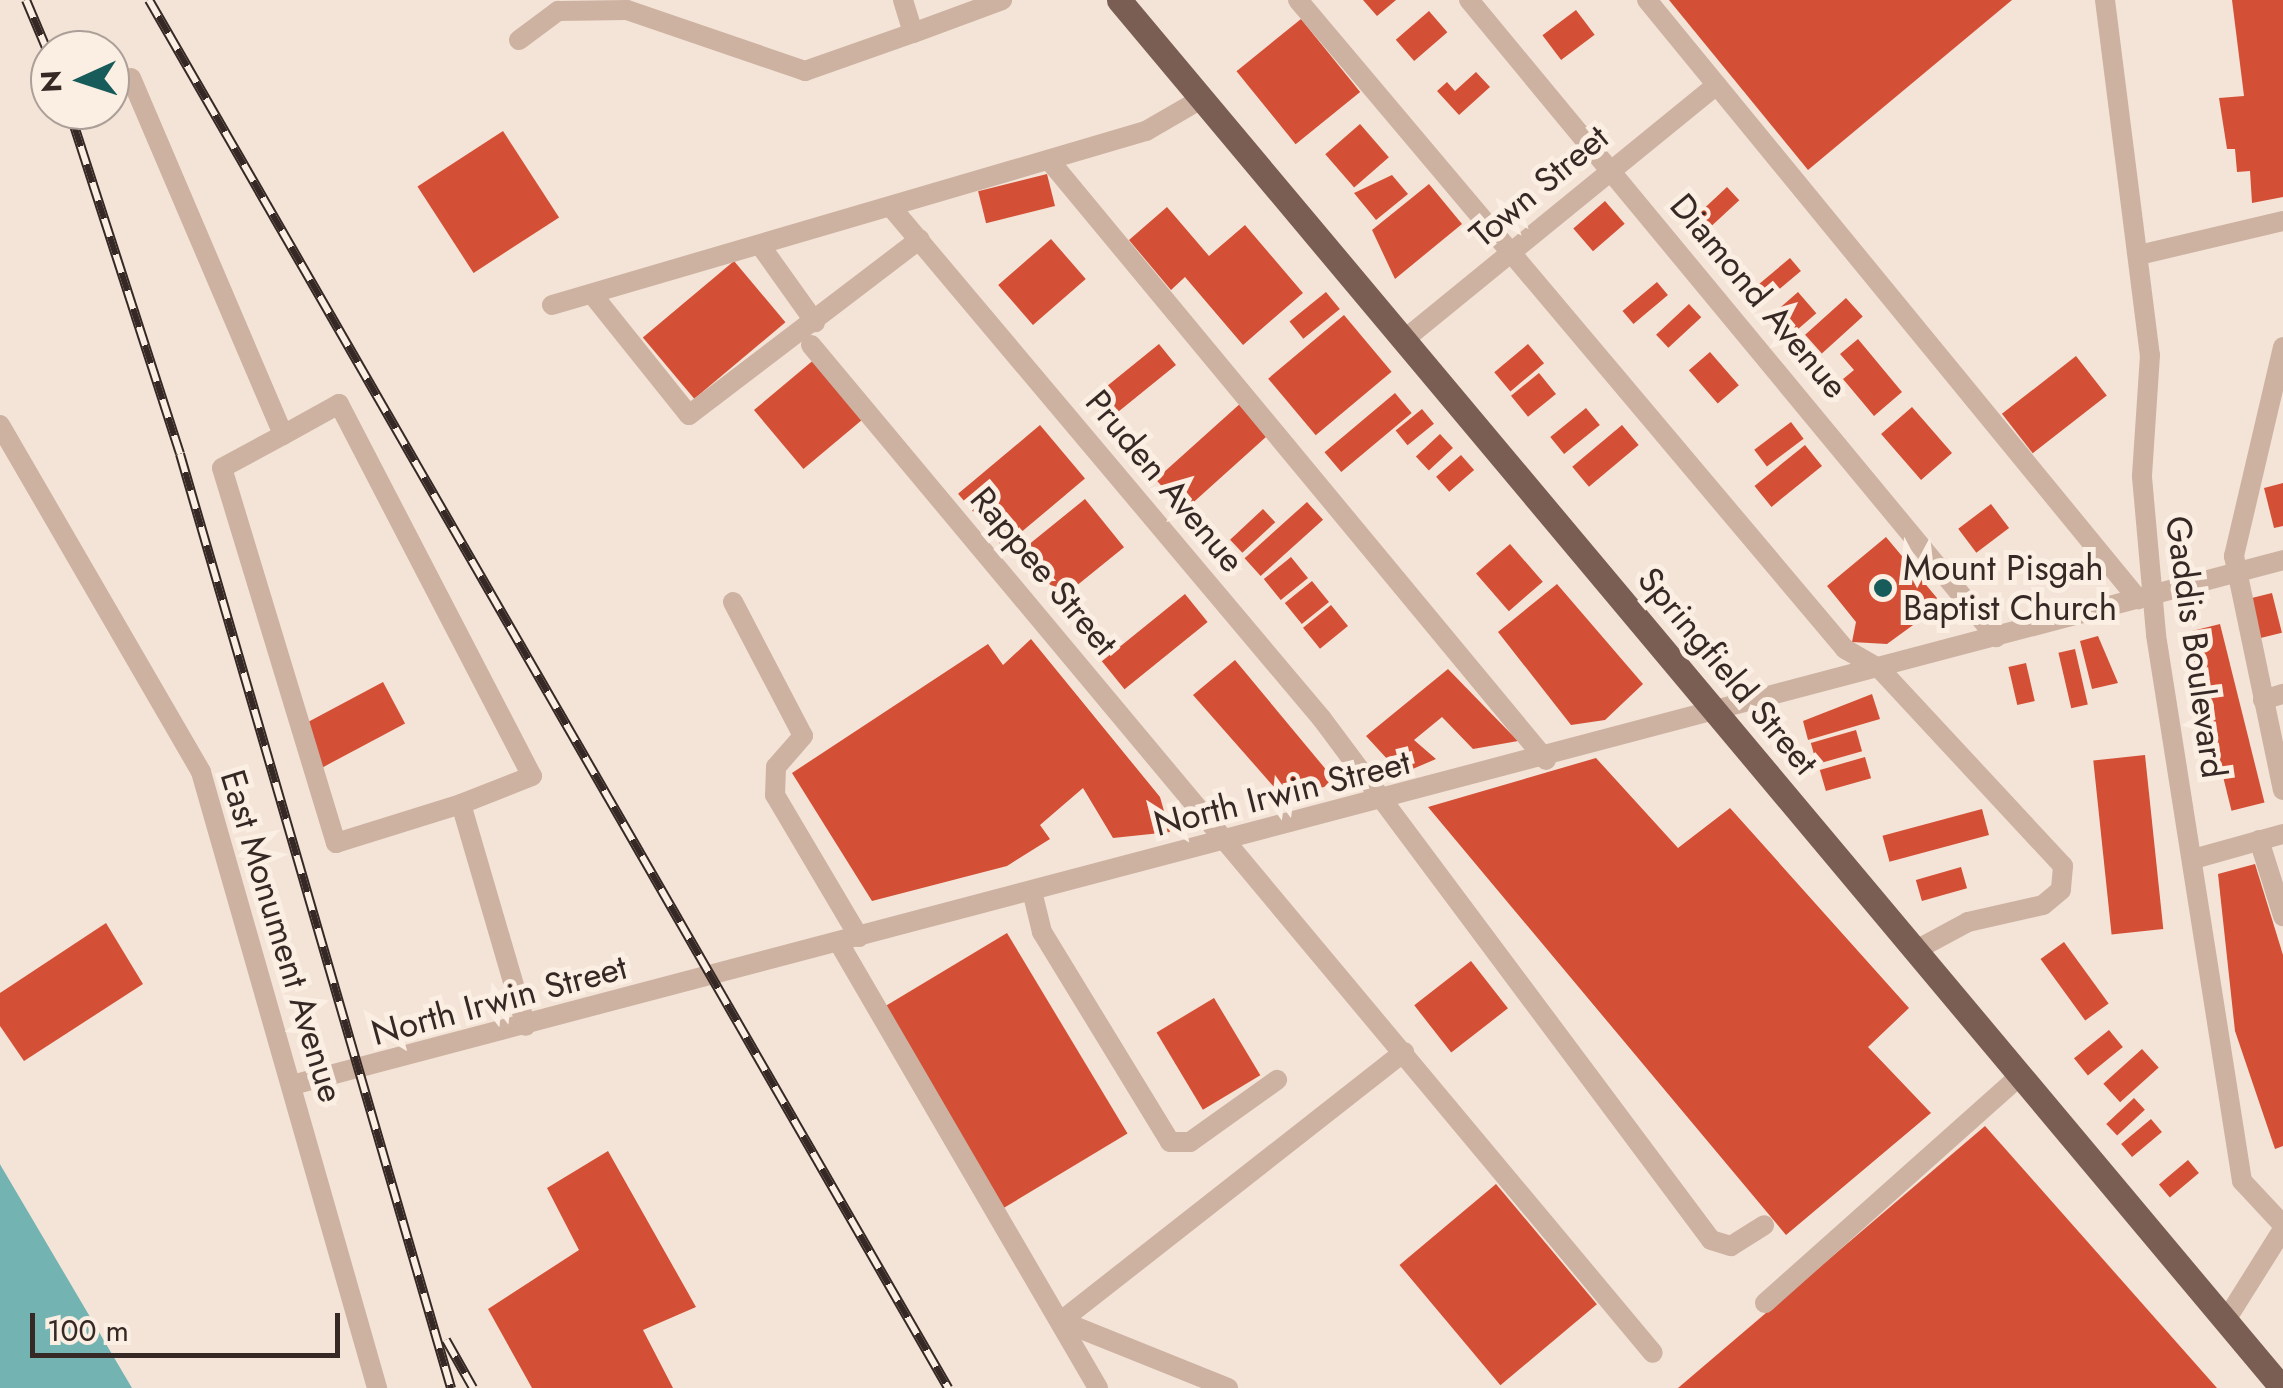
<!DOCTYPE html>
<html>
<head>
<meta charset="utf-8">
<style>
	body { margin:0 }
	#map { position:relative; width:2283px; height:1388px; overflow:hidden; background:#f4e4d7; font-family:Jost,sans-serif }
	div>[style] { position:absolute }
	.water>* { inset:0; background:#73b3b1 }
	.building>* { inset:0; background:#d35036; transform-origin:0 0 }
	.minor>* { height:20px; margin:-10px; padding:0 10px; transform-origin:10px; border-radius:10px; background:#cdb2a2 }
	.major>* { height:25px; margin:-12.5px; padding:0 12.5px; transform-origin:12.5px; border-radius:12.5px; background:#7a5e54 }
	.rail>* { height:10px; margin-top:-5px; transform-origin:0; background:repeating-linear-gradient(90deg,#fbeee3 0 19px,#362925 0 38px); box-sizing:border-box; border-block:2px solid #362925 }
	.dots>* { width:28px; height:28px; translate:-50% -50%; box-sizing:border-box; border:5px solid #fbeee3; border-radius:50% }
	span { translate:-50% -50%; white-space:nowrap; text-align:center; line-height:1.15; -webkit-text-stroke:10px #fbeee3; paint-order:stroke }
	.street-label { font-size:35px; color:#362925 }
	.poi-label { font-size:35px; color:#362925 }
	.left { translate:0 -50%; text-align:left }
	.north { position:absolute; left:30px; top:30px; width:100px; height:100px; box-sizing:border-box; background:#fbeee3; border:2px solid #ac9f97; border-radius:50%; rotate:267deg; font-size:28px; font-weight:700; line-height:40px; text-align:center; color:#362925 }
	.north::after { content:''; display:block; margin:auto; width:35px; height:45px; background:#175c5b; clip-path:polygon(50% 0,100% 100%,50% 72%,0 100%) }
	.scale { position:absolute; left:30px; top:1313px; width:310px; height:45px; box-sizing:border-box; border:5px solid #362925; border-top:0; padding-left:12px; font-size:30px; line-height:35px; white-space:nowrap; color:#362925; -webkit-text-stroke:8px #fbeee3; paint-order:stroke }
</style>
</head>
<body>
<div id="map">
	<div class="water">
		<div style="clip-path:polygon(0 1164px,1px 1166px,132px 1388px,0 1388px)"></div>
	</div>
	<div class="building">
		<div style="clip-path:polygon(1363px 0,1396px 0,1377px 16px)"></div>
		<div style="clip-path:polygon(1669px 0,2012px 0,1808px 170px)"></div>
		<div style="clip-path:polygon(2232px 0,2283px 0,2283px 197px,2252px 203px,2250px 171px,2237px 172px,2235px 149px,2227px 149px,2219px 98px,2244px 96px)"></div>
		<div style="left:1576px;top:10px;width:31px;height:42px;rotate:53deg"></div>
		<div style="left:1429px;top:11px;width:28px;height:44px;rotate:49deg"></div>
		<div style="left:1301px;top:19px;width:94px;height:83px;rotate:51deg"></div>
		<div style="clip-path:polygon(1476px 72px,1490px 87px,1459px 115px,1437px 91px,1447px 82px,1455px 91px)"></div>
		<div style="left:1360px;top:124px;width:44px;height:46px;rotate:49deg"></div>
		<div style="left:503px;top:131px;width:103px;height:102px;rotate:57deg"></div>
		<div style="left:1047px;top:174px;width:33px;height:71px;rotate:76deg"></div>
		<div style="clip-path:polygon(1392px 175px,1408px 194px,1376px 220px,1354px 193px)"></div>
		<div style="clip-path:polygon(1429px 184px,1462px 224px,1395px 279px,1372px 230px)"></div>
		<div style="left:1727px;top:187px;width:18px;height:45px;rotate:47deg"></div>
		<div style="left:1605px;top:201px;width:30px;height:42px;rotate:49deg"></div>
		<div style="clip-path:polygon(1167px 207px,1209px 256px,1245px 225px,1303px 293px,1243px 345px,1185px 277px,1171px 290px,1129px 240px)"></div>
		<div style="left:1051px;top:239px;width:53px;height:70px;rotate:49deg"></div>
		<div style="left:1790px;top:258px;width:17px;height:45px;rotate:50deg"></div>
		<div style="left:734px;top:261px;width:80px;height:119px;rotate:50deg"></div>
		<div style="left:1657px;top:282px;width:17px;height:45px;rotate:50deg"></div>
		<div style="left:1326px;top:292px;width:22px;height:47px;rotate:51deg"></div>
		<div style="left:1798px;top:292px;width:28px;height:35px;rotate:49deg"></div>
		<div style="left:1846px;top:298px;width:25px;height:55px;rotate:48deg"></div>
		<div style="left:1689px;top:304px;width:18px;height:45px;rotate:47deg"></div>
		<div style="left:1344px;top:315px;width:74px;height:99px;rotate:50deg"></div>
		<div style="clip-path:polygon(1858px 339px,1902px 392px,1874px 416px,1843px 379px,1854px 370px,1840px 354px)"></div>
		<div style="left:1159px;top:344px;width:27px;height:89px;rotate:51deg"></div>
		<div style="left:1528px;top:344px;width:25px;height:44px;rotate:50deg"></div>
		<div style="left:1710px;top:352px;width:44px;height:28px;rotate:49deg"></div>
		<div style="left:2076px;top:356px;width:50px;height:94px;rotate:52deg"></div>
		<div style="left:816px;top:358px;width:77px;height:81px;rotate:50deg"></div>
		<div style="left:1539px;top:373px;width:27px;height:36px;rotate:51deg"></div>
		<div style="left:1395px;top:393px;width:26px;height:92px;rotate:50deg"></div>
		<div style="left:1242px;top:402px;width:42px;height:116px;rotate:48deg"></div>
		<div style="left:1912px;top:407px;width:61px;height:41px;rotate:49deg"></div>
		<div style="left:1586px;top:408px;width:22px;height:46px;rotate:51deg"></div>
		<div style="left:1422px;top:409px;width:19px;height:34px;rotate:51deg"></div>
		<div style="left:1791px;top:422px;width:21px;height:46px;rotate:53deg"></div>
		<div style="left:1040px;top:425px;width:70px;height:107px;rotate:50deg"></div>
		<div style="left:1622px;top:425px;width:26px;height:65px;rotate:50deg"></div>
		<div style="left:1440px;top:434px;width:19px;height:33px;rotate:47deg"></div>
		<div style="left:1805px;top:445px;width:27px;height:65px;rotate:51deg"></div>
		<div style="left:1461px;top:455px;width:20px;height:33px;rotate:49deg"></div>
		<div style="clip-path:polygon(2283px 483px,2283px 526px,2274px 528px,2264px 488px)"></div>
		<div style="left:1085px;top:499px;width:62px;height:81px;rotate:51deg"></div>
		<div style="left:1307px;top:502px;width:24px;height:84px;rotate:48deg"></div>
		<div style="left:1991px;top:504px;width:30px;height:41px;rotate:53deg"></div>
		<div style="left:1263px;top:509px;width:18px;height:45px;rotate:47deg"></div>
		<div style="clip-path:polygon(1886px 537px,1942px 604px,1887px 644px,1852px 642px,1856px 622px,1827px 586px)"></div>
		<div style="left:1510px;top:544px;width:50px;height:45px;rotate:49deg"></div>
		<div style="left:1291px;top:557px;width:27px;height:35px;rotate:51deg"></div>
		<div style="left:1312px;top:581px;width:27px;height:35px;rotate:51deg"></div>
		<div style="clip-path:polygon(1557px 584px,1643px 684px,1605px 720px,1571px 725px,1498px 632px)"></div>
		<div style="left:2272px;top:593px;width:41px;height:24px;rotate:76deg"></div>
		<div style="left:1185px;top:594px;width:36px;height:107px;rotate:51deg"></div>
		<div style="left:1331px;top:605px;width:27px;height:36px;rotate:51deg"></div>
		<div style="left:2220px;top:624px;width:184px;height:34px;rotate:76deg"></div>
		<div style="clip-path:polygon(2098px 636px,2118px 683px,2092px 689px,2080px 641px)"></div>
		<div style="clip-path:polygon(1031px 639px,1160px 797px,1170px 832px,1113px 838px,1083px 788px,1040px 825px,1050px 839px,1007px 866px,872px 901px,792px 773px,988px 644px,1003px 665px)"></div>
		<div style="left:2075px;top:649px;width:57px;height:17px;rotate:77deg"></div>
		<div style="clip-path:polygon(1235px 660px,1338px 784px,1282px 796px,1193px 695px)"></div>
		<div style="left:2026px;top:663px;width:39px;height:18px;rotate:77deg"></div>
		<div style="clip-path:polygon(1448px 669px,1518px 741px,1473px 749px,1442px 717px,1414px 740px,1436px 759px,1401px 774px,1366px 736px)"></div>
		<div style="left:383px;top:682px;width:47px;height:94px;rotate:62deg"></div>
		<div style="clip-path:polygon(1872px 694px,1880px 719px,1808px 740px,1803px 721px)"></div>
		<div style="left:1856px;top:730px;width:22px;height:47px;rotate:74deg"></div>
		<div style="left:2145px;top:755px;width:175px;height:52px;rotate:84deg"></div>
		<div style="left:1865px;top:757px;width:22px;height:47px;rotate:74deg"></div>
		<div style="clip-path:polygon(1596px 758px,1678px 848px,1730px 808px,1909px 1008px,1868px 1047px,1931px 1113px,1786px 1235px,1428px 807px)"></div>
		<div style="left:1982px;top:809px;width:27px;height:103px;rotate:75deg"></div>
		<div style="clip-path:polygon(2255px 864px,2283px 955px,2283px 1146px,2275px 1149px,2235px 1031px,2218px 874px)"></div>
		<div style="left:1961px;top:867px;width:22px;height:47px;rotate:74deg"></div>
		<div style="clip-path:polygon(106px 923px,143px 984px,24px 1061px,0 1026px,0 993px)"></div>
		<div style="left:1007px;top:933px;width:234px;height:149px;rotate:59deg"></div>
		<div style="left:2064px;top:942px;width:76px;height:29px;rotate:54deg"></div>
		<div style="left:1471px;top:961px;width:60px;height:72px;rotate:52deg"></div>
		<div style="left:1214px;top:998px;width:90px;height:67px;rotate:59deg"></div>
		<div style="left:2109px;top:1030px;width:22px;height:45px;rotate:51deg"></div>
		<div style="left:2142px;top:1049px;width:25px;height:52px;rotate:48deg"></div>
		<div style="left:2134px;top:1098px;width:16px;height:38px;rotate:47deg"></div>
		<div style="left:2151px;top:1119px;width:17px;height:39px;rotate:50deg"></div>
		<div style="clip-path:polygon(1985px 1126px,2217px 1388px,1678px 1388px)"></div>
		<div style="clip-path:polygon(608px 1151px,696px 1307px,643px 1330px,673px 1388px,532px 1388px,488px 1309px,579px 1250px,547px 1188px)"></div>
		<div style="left:2188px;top:1160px;width:17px;height:38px;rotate:50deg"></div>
		<div style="left:1496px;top:1184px;width:157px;height:126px;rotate:50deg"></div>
	</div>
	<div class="minor">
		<div style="left:903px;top:0;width:34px;rotate:73deg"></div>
		<div style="left:913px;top:33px;width:95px;rotate:-20.3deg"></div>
		<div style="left:1298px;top:0;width:849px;rotate:49.87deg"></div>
		<div style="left:1845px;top:649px;width:40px;rotate:29.7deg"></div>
		<div style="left:1880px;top:669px;width:269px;rotate:47.1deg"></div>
		<div style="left:2063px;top:866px;width:24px;rotate:95deg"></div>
		<div style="left:2061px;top:890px;width:23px;rotate:140deg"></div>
		<div style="left:2043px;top:905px;width:77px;rotate:167.2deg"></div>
		<div style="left:1968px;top:922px;width:59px;rotate:151.7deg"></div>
		<div style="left:1469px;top:0;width:827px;rotate:50.4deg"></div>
		<div style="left:1647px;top:0;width:775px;rotate:50.66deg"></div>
		<div style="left:2105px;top:0;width:358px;rotate:82.8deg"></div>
		<div style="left:2150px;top:355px;width:122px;rotate:93.8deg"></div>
		<div style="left:2142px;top:477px;width:159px;rotate:84.9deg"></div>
		<div style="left:2156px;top:635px;width:553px;rotate:81.05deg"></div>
		<div style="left:2242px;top:1181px;width:60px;rotate:47deg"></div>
		<div style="left:519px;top:40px;width:49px;rotate:-36.6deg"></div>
		<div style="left:558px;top:11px;width:69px;rotate:-0.8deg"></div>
		<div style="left:627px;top:10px;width:188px;rotate:18.9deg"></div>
		<div style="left:805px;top:71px;width:114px;rotate:-19.4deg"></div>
		<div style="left:131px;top:78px;width:388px;rotate:66.9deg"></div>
		<div style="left:283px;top:435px;width:64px;rotate:-29deg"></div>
		<div style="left:339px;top:404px;width:419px;rotate:62.6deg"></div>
		<div style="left:532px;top:776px;width:76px;rotate:158.5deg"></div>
		<div style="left:461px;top:804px;width:231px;rotate:73.7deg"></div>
		<div style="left:1049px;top:160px;width:779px;rotate:50.36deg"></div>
		<div style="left:891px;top:207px;width:669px;rotate:49.91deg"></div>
		<div style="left:1322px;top:719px;width:650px;rotate:53.25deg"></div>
		<div style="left:1711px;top:1240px;width:21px;rotate:17deg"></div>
		<div style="left:1731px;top:1246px;width:39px;rotate:-32deg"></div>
		<div style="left:760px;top:245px;width:95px;rotate:54.5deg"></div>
		<div style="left:2139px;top:255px;width:148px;rotate:-13.3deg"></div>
		<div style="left:592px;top:294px;width:155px;rotate:51.3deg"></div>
		<div style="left:689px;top:415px;width:290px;rotate:-37.3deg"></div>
		<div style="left:552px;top:305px;width:619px;rotate:-16.33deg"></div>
		<div style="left:1146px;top:131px;width:66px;rotate:-30.1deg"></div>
		<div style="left:1405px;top:339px;width:402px;rotate:-39.2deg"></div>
		<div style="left:811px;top:345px;width:1313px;rotate:50.13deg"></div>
		<div style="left:2283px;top:347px;width:215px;rotate:103.2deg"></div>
		<div style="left:2234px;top:556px;width:239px;rotate:78.2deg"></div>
		<div style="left:0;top:425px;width:401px;rotate:59.9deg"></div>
		<div style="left:201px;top:772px;width:641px;rotate:74.05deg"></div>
		<div style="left:283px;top:435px;width:69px;rotate:151.6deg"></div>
		<div style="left:222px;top:468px;width:392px;rotate:73.1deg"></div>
		<div style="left:336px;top:843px;width:131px;rotate:-17.3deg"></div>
		<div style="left:733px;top:602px;width:151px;rotate:62.4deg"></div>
		<div style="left:803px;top:736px;width:41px;rotate:131.1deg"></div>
		<div style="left:776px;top:767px;width:28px;rotate:92deg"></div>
		<div style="left:775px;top:795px;width:165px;rotate:59.4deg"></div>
		<div style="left:2263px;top:700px;width:21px;rotate:-17deg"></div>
		<div style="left:2259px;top:840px;width:80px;rotate:72.5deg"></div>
		<div style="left:2197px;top:858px;width:89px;rotate:-15.6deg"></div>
		<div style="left:1032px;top:891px;width:42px;rotate:76.3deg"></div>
		<div style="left:1042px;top:932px;width:246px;rotate:58.6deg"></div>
		<div style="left:1170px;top:1142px;width:20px"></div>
		<div style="left:1190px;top:1142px;width:107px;rotate:-35.5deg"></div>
		<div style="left:839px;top:943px;width:515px;rotate:59.8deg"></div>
		<div style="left:296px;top:1084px;width:2055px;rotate:-14.77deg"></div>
		<div style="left:1765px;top:1303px;width:343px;rotate:-41.7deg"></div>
		<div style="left:2226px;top:1320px;width:107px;rotate:-57.9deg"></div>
		<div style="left:1228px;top:1388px;width:180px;rotate:-158.1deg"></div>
		<div style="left:1061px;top:1321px;width:436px;rotate:-38.1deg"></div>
	</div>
	<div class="major">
		<div style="left:1119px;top:0;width:1811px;rotate:50.04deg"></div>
	</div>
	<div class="rail">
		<div style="left:26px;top:0;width:62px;rotate:67.2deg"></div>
		<div style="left:149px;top:0;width:1602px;rotate:60.07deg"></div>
		<div style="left:69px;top:110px;width:361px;rotate:72.1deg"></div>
		<div style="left:180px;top:454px;width:973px;rotate:73.82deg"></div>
		<div style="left:446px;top:1340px;width:55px;rotate:60.6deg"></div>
	</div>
	<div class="dots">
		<div style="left:1883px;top:588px;background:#175c5b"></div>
	</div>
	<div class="street-label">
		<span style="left:1539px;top:186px;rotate:-40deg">Town Street</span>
		<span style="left:1759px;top:296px;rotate:50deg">Diamond Avenue</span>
		<span style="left:1165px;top:481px;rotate:50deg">Pruden Avenue</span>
		<span style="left:1044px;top:571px;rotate:50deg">Rappee Street</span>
		<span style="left:2196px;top:647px;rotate:82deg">Gaddis Boulevard</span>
		<span style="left:1728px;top:671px;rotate:50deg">Springfield Street</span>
		<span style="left:1282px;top:793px;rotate:-14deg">North Irwin Street</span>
		<span style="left:282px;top:936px;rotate:73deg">East Monument Avenue</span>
		<span style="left:499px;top:1000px;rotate:-15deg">North Irwin Street</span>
	</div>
	<div class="poi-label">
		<span class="left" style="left:1903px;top:588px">Mount Pisgah<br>Baptist Church</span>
	</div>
	<div class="north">N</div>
	<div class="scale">100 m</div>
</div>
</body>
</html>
